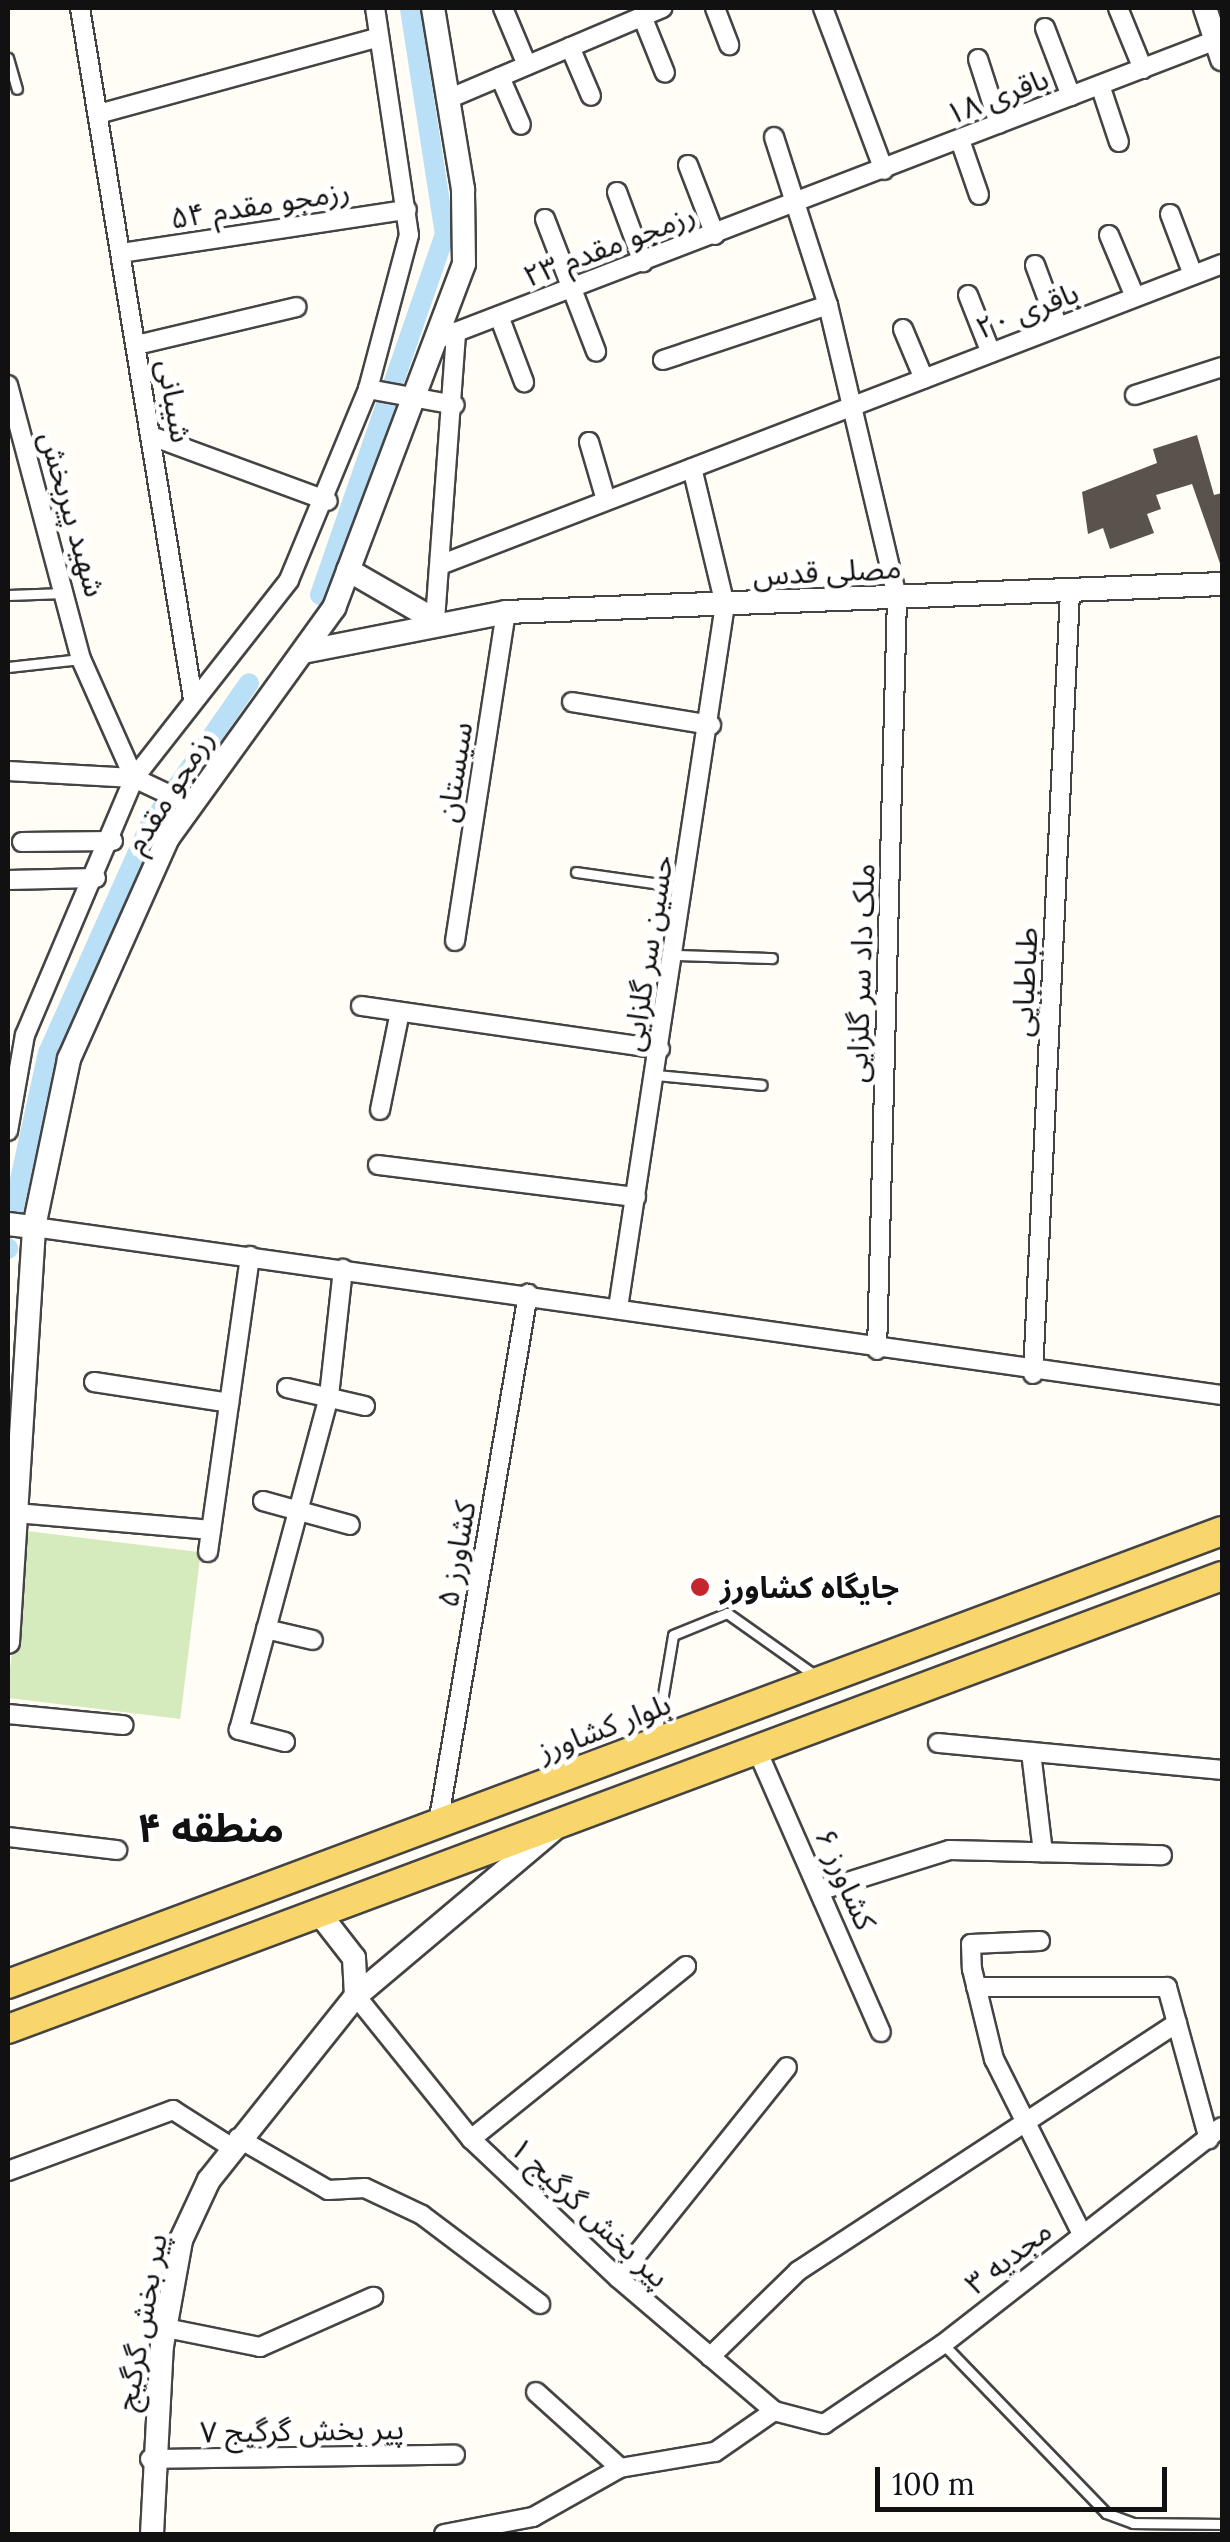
<!DOCTYPE html>
<html>
<head>
<meta charset="utf-8">
<style>
	body { margin:0 }
	#map { position:relative; width:1230px; height:2542px; overflow:hidden; background:#fffdf5; font-family:Lora,"Noto Sans Arabic",serif }
	div>[style] { position:absolute }
	.green>* { inset:0; background:#d5ebbd; transform-origin:0 0 }
	.canal>* { height:20px; margin:-10px; padding:0 10px; transform-origin:10px; border-radius:10px; background:#b9e0f7 }
	.building>* { inset:0; background:#5a524d }
	.roads { filter:drop-shadow(2px 0 #444) drop-shadow(-2px 0 #444) drop-shadow(0 2px #444) drop-shadow(0 -2px #444) }
	.service>* { height:9px; margin:-4.5px; padding:0 4.5px; transform-origin:4.5px; border-radius:4.5px; background:#fff }
	.minor>* { height:18px; margin:-9px; padding:0 9px; transform-origin:9px; border-radius:9px; background:#fff }
	.tertiary>* { height:22px; margin:-11px; padding:0 11px; transform-origin:11px; border-radius:11px; background:#fff }
	.primary>* { height:28px; margin:-14px; padding:0 14px; transform-origin:14px; border-radius:14px; background:#f9d66b }
	.dots>* { width:28px; height:28px; translate:-50% -50%; box-sizing:border-box; border:5px solid #fff; border-radius:50% }
	span { translate:-50% -50%; white-space:nowrap; text-align:center; line-height:1.15; -webkit-text-stroke:10px #fff; paint-order:stroke }
	.street-label { font-size:30px; color:#111 }
	.poi-label { font-size:30px; color:#111; font-weight:700 }
	.left { translate:0 -50%; text-align:left }
	.district-label { font-size:40px; color:#111; font-weight:700 }
	.frame { position:absolute; inset:0; border:10px solid #111; pointer-events:none }
	.scale { position:absolute; left:875px; top:2467px; width:292px; height:45px; box-sizing:border-box; border:5px solid #111; border-top:0; padding-left:12px; font-size:30px; line-height:35px; white-space:nowrap; color:#111; -webkit-text-stroke:8px #fff; paint-order:stroke }
</style>
</head>
<body>
<div id="map">
	<div class="green">
		<div style="left:27px;top:1531px;width:175px;height:168px;rotate:7deg"></div>
	</div>
	<div class="canal">
		<div style="left:320px;top:595px;width:381px;rotate:-70.9deg"></div>
		<div style="left:445px;top:235px;width:230px;rotate:-98.8deg"></div>
		<div style="left:14px;top:1207px;width:158px;rotate:-77.6deg"></div>
		<div style="left:48px;top:1053px;width:248px;rotate:-65.9deg"></div>
		<div style="left:149px;top:827px;width:175px;rotate:-55.2deg"></div>
		<div style="left:8px;top:1249px;width:1px;rotate:-90deg"></div>
	</div>
	<div class="building">
		<div style="clip-path:polygon(1197px 435px,1214px 495px,1222px 493px,1222px 569px,1192px 484px,1156px 495px,1161px 509px,1147px 514px,1154px 533px,1110px 549px,1103px 528px,1088px 534px,1082px 492px,1157px 463px,1153px 449px)"></div>
	</div>
	<div class="roads">
		<div class="service">
			<div style="left:8px;top:58px;width:32px;rotate:74deg"></div>
			<div style="left:8px;top:595px;width:57px;rotate:-2deg"></div>
			<div style="left:8px;top:667px;width:73px;rotate:-6.3deg"></div>
			<div style="left:576px;top:872px;width:107px;rotate:8.1deg"></div>
			<div style="left:674px;top:955px;width:98px;rotate:1.8deg"></div>
			<div style="left:655px;top:1075px;width:107px;rotate:5.3deg"></div>
			<div style="left:656px;top:1736px;width:102px;rotate:-80.4deg"></div>
			<div style="left:673px;top:1635px;width:58px;rotate:-22.2deg"></div>
			<div style="left:727px;top:1613px;width:109px;rotate:35.3deg"></div>
			<div style="left:943px;top:2344px;width:235px;rotate:46deg"></div>
			<div style="left:1106px;top:2513px;width:29px;rotate:20deg"></div>
			<div style="left:1133px;top:2523px;width:89px;rotate:0.6deg"></div>
		</div>
		<div class="minor">
			<div style="left:80px;top:8px;width:700px;rotate:80.71deg"></div>
			<div style="left:503px;top:8px;width:62px;rotate:67.2deg"></div>
			<div style="left:715px;top:8px;width:40px;rotate:69deg"></div>
			<div style="left:823px;top:8px;width:173px;rotate:69.4deg"></div>
			<div style="left:1118px;top:8px;width:66px;rotate:67.7deg"></div>
			<div style="left:642px;top:16px;width:61px;rotate:68deg"></div>
			<div style="left:1045px;top:28px;width:73px;rotate:69.1deg"></div>
			<div style="left:570px;top:47px;width:53px;rotate:66.8deg"></div>
			<div style="left:978px;top:59px;width:68px;rotate:72.1deg"></div>
			<div style="left:500px;top:77px;width:52px;rotate:66.4deg"></div>
			<div style="left:1100px;top:85px;width:60px;rotate:71.6deg"></div>
			<div style="left:448px;top:99px;width:233px;rotate:-23deg"></div>
			<div style="left:102px;top:113px;width:287px;rotate:-15.3deg"></div>
			<div style="left:774px;top:137px;width:176px;rotate:72.2deg"></div>
			<div style="left:828px;top:305px;width:300px;rotate:76.7deg"></div>
			<div style="left:897px;top:597px;width:753px;rotate:91.52deg"></div>
			<div style="left:960px;top:140px;width:58px;rotate:70.9deg"></div>
			<div style="left:688px;top:165px;width:75px;rotate:68.9deg"></div>
			<div style="left:617px;top:192px;width:75px;rotate:69.6deg"></div>
			<div style="left:1170px;top:214px;width:65px;rotate:69.3deg"></div>
			<div style="left:545px;top:219px;width:142px;rotate:68.9deg"></div>
			<div style="left:1109px;top:235px;width:67px;rotate:67.2deg"></div>
			<div style="left:121px;top:253px;width:289px;rotate:-8.6deg"></div>
			<div style="left:1035px;top:265px;width:66px;rotate:69.6deg"></div>
			<div style="left:968px;top:295px;width:62px;rotate:68.4deg"></div>
			<div style="left:499px;top:316px;width:71px;rotate:69.3deg"></div>
			<div style="left:903px;top:329px;width:54px;rotate:67.2deg"></div>
			<div style="left:438px;top:339px;width:833px;rotate:-21.02deg"></div>
			<div style="left:137px;top:345px;width:164px;rotate:-13.4deg"></div>
			<div style="left:663px;top:360px;width:174px;rotate:-18.4deg"></div>
			<div style="left:8px;top:385px;width:284px;rotate:75.1deg"></div>
			<div style="left:81px;top:659px;width:130px;rotate:66deg"></div>
			<div style="left:368px;top:389px;width:88px;rotate:10.4deg"></div>
			<div style="left:1135px;top:395px;width:91px;rotate:-17.8deg"></div>
			<div style="left:154px;top:437px;width:185px;rotate:20.2deg"></div>
			<div style="left:589px;top:442px;width:60px;rotate:73.7deg"></div>
			<div style="left:440px;top:565px;width:838px;rotate:-21.05deg"></div>
			<div style="left:435px;top:620px;width:289px;rotate:-85.8deg"></div>
			<div style="left:572px;top:702px;width:141px;rotate:9.4deg"></div>
			<div style="left:8px;top:771px;width:126px;rotate:3.2deg"></div>
			<div style="left:134px;top:778px;width:63px;rotate:25.3deg"></div>
			<div style="left:22px;top:842px;width:91px;rotate:-0.6deg"></div>
			<div style="left:8px;top:880px;width:88px;rotate:-1.3deg"></div>
			<div style="left:455px;top:941px;width:333px;rotate:-81.2deg"></div>
			<div style="left:361px;top:1006px;width:302px;rotate:8.2deg"></div>
			<div style="left:380px;top:1110px;width:100px;rotate:-78.5deg"></div>
			<div style="left:8px;top:1131px;width:97px;rotate:-80deg"></div>
			<div style="left:25px;top:1035px;width:279px;rotate:-67deg"></div>
			<div style="left:134px;top:778px;width:251px;rotate:-51.9deg"></div>
			<div style="left:289px;top:580px;width:207px;rotate:-67.5deg"></div>
			<div style="left:368px;top:389px;width:159px;rotate:-75.1deg"></div>
			<div style="left:409px;top:235px;width:230px;rotate:-98.5deg"></div>
			<div style="left:378px;top:1165px;width:260px;rotate:7.1deg"></div>
			<div style="left:34px;top:1227px;width:1200px;rotate:8.05deg"></div>
			<div style="left:618px;top:1308px;width:711px;rotate:-81.35deg"></div>
			<div style="left:725px;top:605px;width:141px;rotate:-103.5deg"></div>
			<div style="left:1033px;top:1374px;width:783px;rotate:-87.29deg"></div>
			<div style="left:94px;top:1382px;width:137px;rotate:8.8deg"></div>
			<div style="left:287px;top:1388px;width:80px;rotate:13deg"></div>
			<div style="left:263px;top:1501px;width:90px;rotate:15.4deg"></div>
			<div style="left:16px;top:1513px;width:196px;rotate:5deg"></div>
			<div style="left:208px;top:1552px;width:299px;rotate:-81.9deg"></div>
			<div style="left:266px;top:1629px;width:48px;rotate:13.2deg"></div>
			<div style="left:8px;top:1714px;width:116px;rotate:5.5deg"></div>
			<div style="left:285px;top:1742px;width:48px;rotate:-165.4deg"></div>
			<div style="left:239px;top:1730px;width:346px;rotate:-74.9deg"></div>
			<div style="left:329px;top:1396px;width:128px;rotate:-83.7deg"></div>
			<div style="left:938px;top:1743px;width:285px;rotate:5.4deg"></div>
			<div style="left:757px;top:1750px;width:308px;rotate:66.3deg"></div>
			<div style="left:1031px;top:1752px;width:101px;rotate:83.2deg"></div>
			<div style="left:438px;top:1824px;width:538px;rotate:-80.36deg"></div>
			<div style="left:8px;top:1837px;width:110px;rotate:6.8deg"></div>
			<div style="left:822px;top:1890px;width:134px;rotate:-17.4deg"></div>
			<div style="left:950px;top:1850px;width:212px;rotate:1.4deg"></div>
			<div style="left:1040px;top:1941px;width:69px;rotate:177.5deg"></div>
			<div style="left:971px;top:1944px;width:25px;rotate:88deg"></div>
			<div style="left:972px;top:1969px;width:93px;rotate:76.3deg"></div>
			<div style="left:994px;top:2059px;width:196px;rotate:63.3deg"></div>
			<div style="left:976px;top:1987px;width:191px"></div>
			<div style="left:1167px;top:1987px;width:158px;rotate:74.6deg"></div>
			<div style="left:356px;top:1996px;width:184px;rotate:51.2deg"></div>
			<div style="left:471px;top:2139px;width:202px;rotate:43.4deg"></div>
			<div style="left:618px;top:2278px;width:205px;rotate:40.4deg"></div>
			<div style="left:774px;top:2411px;width:52px;rotate:14.6deg"></div>
			<div style="left:824px;top:2424px;width:143px;rotate:-33.9deg"></div>
			<div style="left:943px;top:2344px;width:353px;rotate:-37.9deg"></div>
			<div style="left:238px;top:2138px;width:104px;rotate:30deg"></div>
			<div style="left:328px;top:2190px;width:37px;rotate:-3deg"></div>
			<div style="left:365px;top:2188px;width:63px;rotate:25.3deg"></div>
			<div style="left:422px;top:2215px;width:148px;rotate:37deg"></div>
			<div style="left:471px;top:2139px;width:276px;rotate:-38.8deg"></div>
			<div style="left:8px;top:2171px;width:176px;rotate:-20.3deg"></div>
			<div style="left:173px;top:2110px;width:69px;rotate:32.5deg"></div>
			<div style="left:618px;top:2278px;width:270px;rotate:-51.3deg"></div>
			<div style="left:166px;top:2328px;width:96px;rotate:11.4deg"></div>
			<div style="left:260px;top:2347px;width:124px;rotate:-23.9deg"></div>
			<div style="left:710px;top:2357px;width:123px;rotate:-44.3deg"></div>
			<div style="left:798px;top:2271px;width:453px;rotate:-33.2deg"></div>
			<div style="left:536px;top:2392px;width:113px;rotate:42.1deg"></div>
			<div style="left:150px;top:2459px;width:305px;rotate:-0.8deg"></div>
			<div style="left:444px;top:2534px;width:91px;rotate:-10.8deg"></div>
			<div style="left:533px;top:2517px;width:100px;rotate:-29.4deg"></div>
			<div style="left:620px;top:2468px;width:96px;rotate:-9.6deg"></div>
			<div style="left:715px;top:2452px;width:72px;rotate:-34.8deg"></div>
		</div>
		<div class="tertiary">
			<div style="left:1205px;top:8px;width:54px;rotate:71.6deg"></div>
			<div style="left:348px;top:570px;width:100px;rotate:29.9deg"></div>
			<div style="left:303px;top:652px;width:207px;rotate:-11.1deg"></div>
			<div style="left:506px;top:612px;width:717px;rotate:-2.24deg"></div>
			<div style="left:8px;top:1224px;width:26px;rotate:7deg"></div>
			<div style="left:8px;top:1642px;width:416px;rotate:-86.4deg"></div>
			<div style="left:34px;top:1227px;width:172px;rotate:-78.2deg"></div>
			<div style="left:69px;top:1059px;width:242px;rotate:-65.9deg"></div>
			<div style="left:168px;top:838px;width:284px;rotate:-54.2deg"></div>
			<div style="left:334px;top:608px;width:368px;rotate:-69.3deg"></div>
			<div style="left:464px;top:264px;width:75px;rotate:-90.8deg"></div>
			<div style="left:463px;top:189px;width:183px;rotate:-99.4deg"></div>
			<div style="left:319px;top:1913px;width:57px;rotate:52.1deg"></div>
			<div style="left:354px;top:1958px;width:38px;rotate:87deg"></div>
			<div style="left:152px;top:2534px;width:188px;rotate:-87deg"></div>
			<div style="left:162px;top:2346px;width:108px;rotate:-79.8deg"></div>
			<div style="left:181px;top:2240px;width:66px;rotate:-65deg"></div>
			<div style="left:209px;top:2180px;width:236px;rotate:-51.4deg"></div>
			<div style="left:356px;top:1996px;width:258px;rotate:-40.1deg"></div>
		</div>
		<div class="primary">
			<div style="left:8px;top:1984px;width:1296px;rotate:-20.46deg"></div>
			<div style="left:8px;top:2029px;width:1296px;rotate:-20.46deg"></div>
		</div>
	</div>
	<div class="dots">
		<div style="left:700px;top:1587px;background:#c4262e"></div>
	</div>
	<div class="street-label">
		<span style="left:997px;top:96px;rotate:-21deg">باقری ۱۸</span>
		<span style="left:260px;top:204px;rotate:-9deg">رزمجو مقدم ۵۴</span>
		<span style="left:609px;top:245px;rotate:-21deg">رزمجو مقدم ۲۳</span>
		<span style="left:1027px;top:310px;rotate:-21deg">باقری ۲۰</span>
		<span style="left:175px;top:401px;rotate:80deg">شیبانی</span>
		<span style="left:73px;top:514px;rotate:74deg">شهید پیربخش</span>
		<span style="left:827px;top:571px;rotate:-3deg">مصلی قدس</span>
		<span style="left:454px;top:772px;rotate:-81deg">سیستان</span>
		<span style="left:169px;top:791px;rotate:-58deg">رزمجو مقدم</span>
		<span style="left:647px;top:953px;rotate:-81deg">حسین سر گلزایی</span>
		<span style="left:860px;top:973px;rotate:-88deg">ملک داد سر گلزایی</span>
		<span style="left:1024px;top:982px;rotate:-87deg">طباطبایی</span>
		<span style="left:456px;top:1554px;rotate:-80deg">کشاورز ۵</span>
		<span style="left:604px;top:1727px;rotate:-21deg">بلوار کشاورز</span>
		<span style="left:846px;top:1879px;rotate:66deg">کشاورز ۶</span>
		<span style="left:590px;top:2212px;rotate:43deg">پیر بخش گرگیج ۱</span>
		<span style="left:1008px;top:2257px;rotate:-38deg">مجدیه ۳</span>
		<span style="left:141px;top:2322px;rotate:-80deg">پیر بخش گرگیج</span>
		<span style="left:302px;top:2430px;rotate:-1deg">پیر بخش گرگیج ۷</span>
	</div>
	<div class="poi-label">
		<span class="left" style="left:720px;top:1587px">جایگاه کشاورز</span>
	</div>
	<div class="district-label">
		<span style="left:211px;top:1828px">منطقه ۴</span>
	</div>
	<div class="frame"></div>
	<div class="scale">100 m</div>
</div>
</body>
</html>
